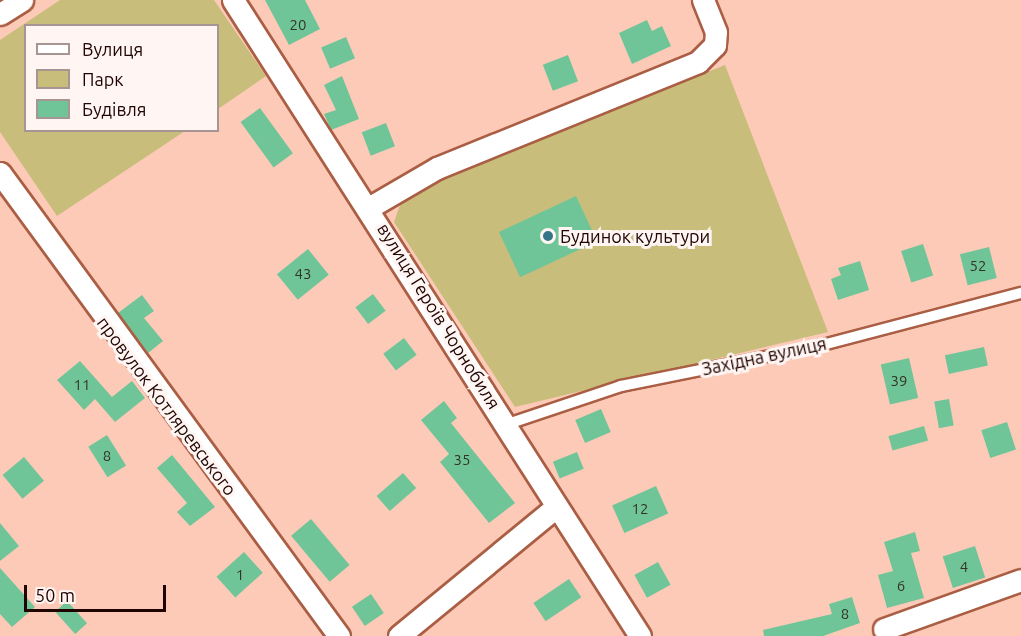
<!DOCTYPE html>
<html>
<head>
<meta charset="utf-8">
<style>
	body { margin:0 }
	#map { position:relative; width:1021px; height:636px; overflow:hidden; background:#fdcab8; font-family:Ubuntu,sans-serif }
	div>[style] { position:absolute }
	.green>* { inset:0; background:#c8bd7a }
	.building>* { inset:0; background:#70c598; transform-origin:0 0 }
	.roads { filter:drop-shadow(2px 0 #aa5e44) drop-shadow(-2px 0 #aa5e44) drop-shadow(0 2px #aa5e44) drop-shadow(0 -2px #aa5e44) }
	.service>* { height:10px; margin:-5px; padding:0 5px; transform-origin:5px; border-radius:5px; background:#fff }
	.minor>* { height:21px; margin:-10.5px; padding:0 10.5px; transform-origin:10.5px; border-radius:10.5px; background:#fff }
	.dots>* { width:16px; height:16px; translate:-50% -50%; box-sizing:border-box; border:3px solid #fff6f3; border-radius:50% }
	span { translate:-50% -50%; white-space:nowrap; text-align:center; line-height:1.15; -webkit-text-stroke:6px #fff6f3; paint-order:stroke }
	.number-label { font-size:15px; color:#343426 }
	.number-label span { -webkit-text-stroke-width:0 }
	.poi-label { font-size:18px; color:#200400 }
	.left { translate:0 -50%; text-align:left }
	.street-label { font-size:18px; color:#200400 }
	.legend { position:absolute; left:24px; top:24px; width:195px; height:108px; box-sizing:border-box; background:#fff6f3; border:2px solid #a69592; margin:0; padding:8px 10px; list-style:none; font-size:18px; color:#200400 }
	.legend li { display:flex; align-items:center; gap:12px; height:30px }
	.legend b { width:30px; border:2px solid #a69592 }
	.scale { position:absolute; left:24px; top:585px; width:142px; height:27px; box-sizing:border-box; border:3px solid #200400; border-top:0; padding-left:8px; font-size:18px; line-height:21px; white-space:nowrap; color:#200400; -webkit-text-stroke:4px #fff6f3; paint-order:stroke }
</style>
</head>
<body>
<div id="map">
	<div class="green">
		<div style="clip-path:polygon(60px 0,214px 0,266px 76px,218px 109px,218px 26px,26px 26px,26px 130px,185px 131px,57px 216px,0 132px,0 40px)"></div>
		<div style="clip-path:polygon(725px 65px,828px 332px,515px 407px,394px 222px,404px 194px)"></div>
	</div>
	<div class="building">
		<div style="clip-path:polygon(265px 0,305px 0,320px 29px,289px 45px)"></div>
		<div style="clip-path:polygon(647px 20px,652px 31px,662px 26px,671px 46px,632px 64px,619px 33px)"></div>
		<div style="left:346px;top:37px;width:23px;height:27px;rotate:67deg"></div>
		<div style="left:568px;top:55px;width:28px;height:27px;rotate:69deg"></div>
		<div style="clip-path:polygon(342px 76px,359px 119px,331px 130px,324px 114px,336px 110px,324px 85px)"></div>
		<div style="left:260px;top:108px;width:56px;height:24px;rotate:54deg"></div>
		<div style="left:386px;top:123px;width:25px;height:26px;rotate:69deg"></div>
		<div style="left:576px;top:196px;width:50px;height:85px;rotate:65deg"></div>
		<div style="left:923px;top:244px;width:33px;height:23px;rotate:72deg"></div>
		<div style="left:989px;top:247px;width:32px;height:30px;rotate:76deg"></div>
		<div style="left:308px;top:249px;width:33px;height:40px;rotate:51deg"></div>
		<div style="clip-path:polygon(860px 261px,869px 290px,838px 300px,831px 279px,841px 275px,838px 268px)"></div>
		<div style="left:373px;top:294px;width:21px;height:22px;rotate:53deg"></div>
		<div style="clip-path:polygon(142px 295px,154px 311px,144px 318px,163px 341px,148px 353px,118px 313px)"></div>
		<div style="left:404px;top:338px;width:21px;height:26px;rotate:53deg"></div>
		<div style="left:984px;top:347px;width:19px;height:40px;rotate:78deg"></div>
		<div style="left:909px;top:358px;width:41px;height:29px;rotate:77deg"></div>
		<div style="clip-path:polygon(80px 361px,112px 397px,132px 381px,145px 398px,115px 422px,95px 399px,84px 410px,57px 380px)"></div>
		<div style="left:949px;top:399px;width:27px;height:15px;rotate:80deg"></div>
		<div style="clip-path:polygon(444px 401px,457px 418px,451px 423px,515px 503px,489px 523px,440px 462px,449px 454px,421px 420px)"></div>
		<div style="left:601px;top:409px;width:25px;height:28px;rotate:67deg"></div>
		<div style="left:1007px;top:422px;width:29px;height:27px;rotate:72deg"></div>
		<div style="left:924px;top:426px;width:15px;height:37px;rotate:74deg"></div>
		<div style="left:107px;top:435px;width:36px;height:22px;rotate:58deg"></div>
		<div style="left:577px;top:452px;width:18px;height:26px;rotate:68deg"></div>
		<div style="clip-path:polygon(172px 455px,215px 507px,190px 526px,177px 512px,187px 503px,157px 468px)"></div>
		<div style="left:24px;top:457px;width:31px;height:28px;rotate:50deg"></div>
		<div style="left:403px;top:473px;width:20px;height:35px;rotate:49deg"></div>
		<div style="left:656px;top:486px;width:30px;height:48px;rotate:66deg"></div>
		<div style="left:311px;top:519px;width:60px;height:26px;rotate:50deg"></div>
		<div style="clip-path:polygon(0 523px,19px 546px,0 561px)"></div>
		<div style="clip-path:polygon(915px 532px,920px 551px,911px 553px,924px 598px,887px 608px,878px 575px,893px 571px,884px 542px)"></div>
		<div style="left:975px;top:546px;width:33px;height:34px;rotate:72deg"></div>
		<div style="left:244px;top:552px;width:28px;height:37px;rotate:48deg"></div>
		<div style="left:658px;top:562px;width:26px;height:27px;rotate:61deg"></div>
		<div style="clip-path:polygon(0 568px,35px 607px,12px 627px,0 614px)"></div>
		<div style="left:569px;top:579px;width:22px;height:43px;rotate:56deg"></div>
		<div style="left:371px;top:594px;width:23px;height:23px;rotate:56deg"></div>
		<div style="clip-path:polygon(852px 597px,860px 623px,823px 636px,764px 636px,763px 630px,832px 614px,829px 604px)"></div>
		<div style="left:67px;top:601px;width:30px;height:16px;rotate:48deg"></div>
	</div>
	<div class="roads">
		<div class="service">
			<div style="left:508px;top:424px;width:119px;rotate:-18.6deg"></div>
			<div style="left:621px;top:386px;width:198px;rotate:-11.4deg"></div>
			<div style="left:815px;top:347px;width:213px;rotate:-14.7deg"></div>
		</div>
		<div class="minor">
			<div style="left:233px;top:0;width:755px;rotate:57.38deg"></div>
			<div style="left:0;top:14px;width:26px;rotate:-32deg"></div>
			<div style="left:0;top:173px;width:574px;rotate:53.79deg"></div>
			<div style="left:370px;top:207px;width:78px;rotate:-30.2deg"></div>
			<div style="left:437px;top:168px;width:282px;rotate:-22.1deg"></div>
			<div style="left:698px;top:62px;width:24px;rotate:-45deg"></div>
			<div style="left:715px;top:45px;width:13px;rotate:-86deg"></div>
			<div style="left:716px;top:32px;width:35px;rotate:-112deg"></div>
			<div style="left:884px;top:629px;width:145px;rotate:-19.7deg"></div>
			<div style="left:399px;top:636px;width:203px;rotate:-39.4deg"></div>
		</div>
	</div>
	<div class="dots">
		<div style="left:548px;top:236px;background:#347588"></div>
	</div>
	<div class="number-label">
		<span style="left:298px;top:25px">20</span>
		<span style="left:978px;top:266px">52</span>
		<span style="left:303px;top:274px">43</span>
		<span style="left:899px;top:381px">39</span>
		<span style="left:82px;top:385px">11</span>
		<span style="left:107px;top:456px">8</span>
		<span style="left:462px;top:460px">35</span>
		<span style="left:640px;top:509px">12</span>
		<span style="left:964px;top:567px">4</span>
		<span style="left:240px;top:575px">1</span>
		<span style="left:901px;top:586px">6</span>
		<span style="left:845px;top:614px">8</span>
	</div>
	<div class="poi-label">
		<span class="left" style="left:560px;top:236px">Будинок культури</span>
	</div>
	<div class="street-label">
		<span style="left:439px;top:316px;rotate:58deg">вулиця Героїв Чорнобиля</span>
		<span style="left:764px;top:356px;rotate:-12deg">Західна вулиця</span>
		<span style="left:167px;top:406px;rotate:53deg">провулок Котляревського</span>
	</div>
	<ul class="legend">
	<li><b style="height:8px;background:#fff"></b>Вулиця</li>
	<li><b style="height:16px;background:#c8bd7a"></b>Парк</li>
	<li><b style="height:16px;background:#70c598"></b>Будівля</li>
	</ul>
	<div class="scale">50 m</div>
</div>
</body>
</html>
